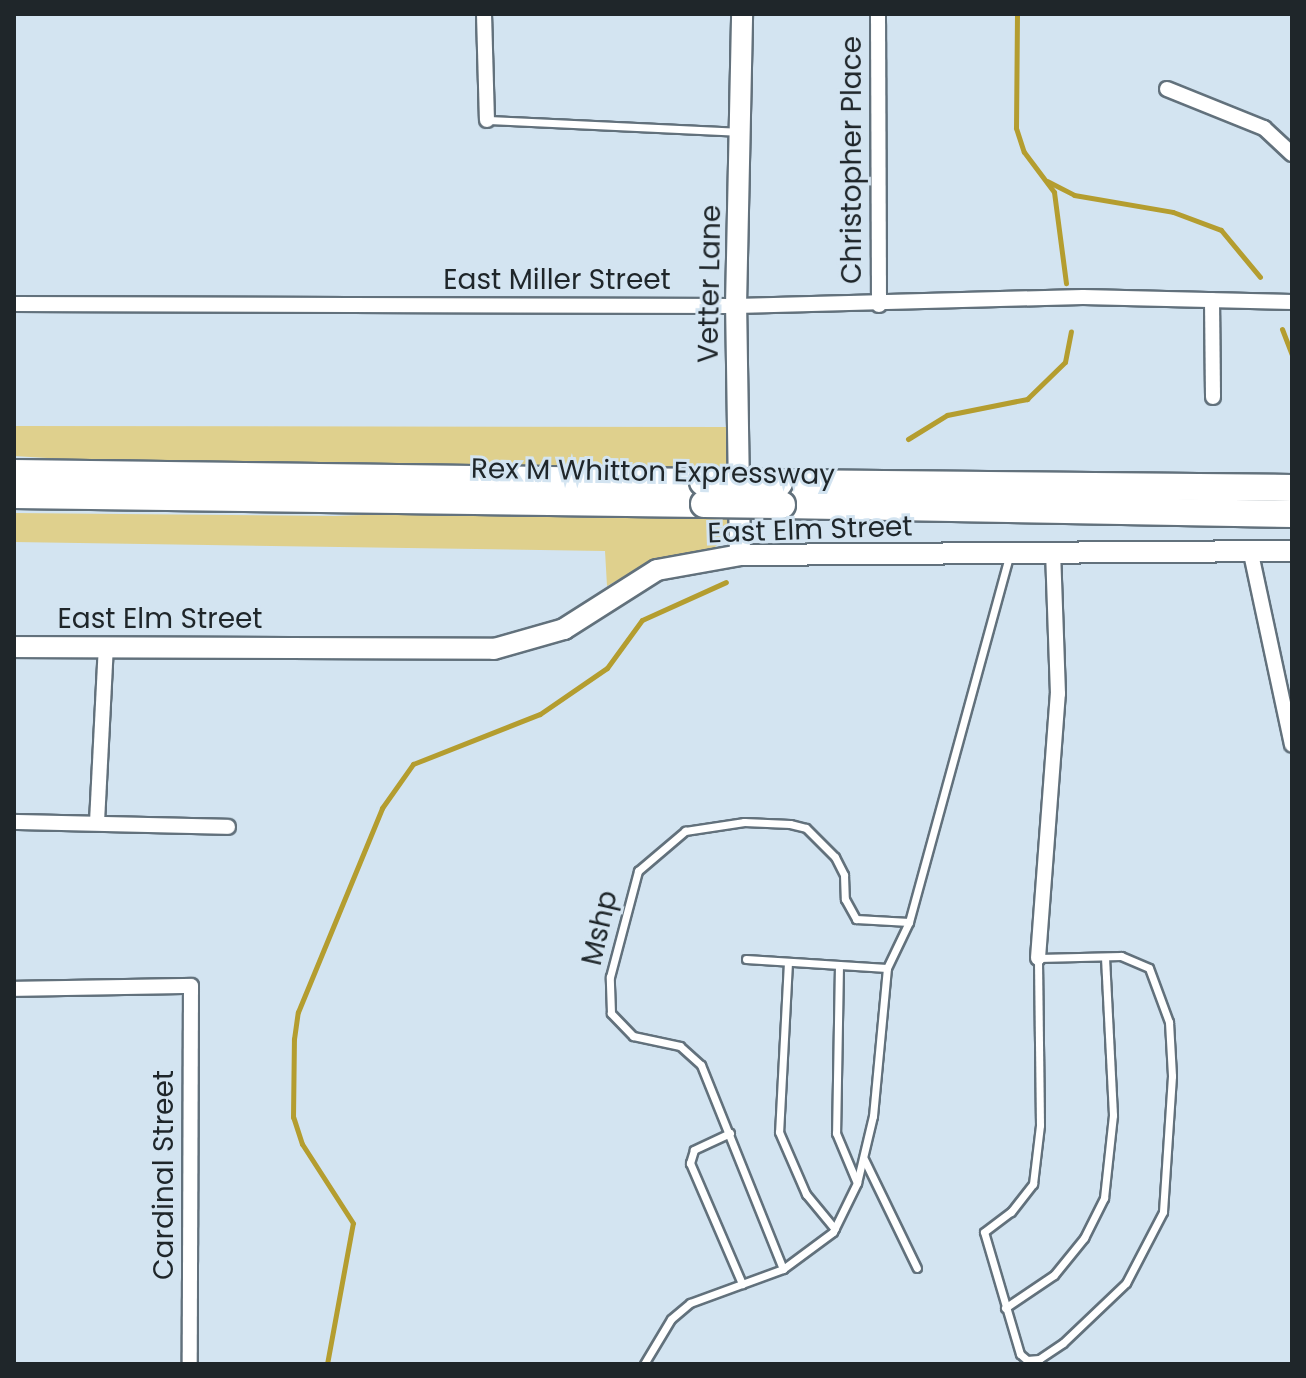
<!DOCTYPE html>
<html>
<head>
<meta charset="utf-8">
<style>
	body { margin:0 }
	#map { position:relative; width:1306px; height:1378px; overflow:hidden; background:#d3e4f1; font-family:Poppins,sans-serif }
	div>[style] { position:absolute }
	.green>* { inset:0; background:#dfd08d }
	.stream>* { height:5px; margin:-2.5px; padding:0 2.5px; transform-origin:2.5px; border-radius:2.5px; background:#b49d2f }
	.roads { filter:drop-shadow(2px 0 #62717c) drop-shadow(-2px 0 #62717c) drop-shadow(0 2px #62717c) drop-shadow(0 -2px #62717c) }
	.lane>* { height:7px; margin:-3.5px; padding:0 3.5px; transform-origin:3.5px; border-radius:3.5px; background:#fff }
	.street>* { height:14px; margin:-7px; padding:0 7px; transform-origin:7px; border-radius:7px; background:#fff }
	.secondary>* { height:20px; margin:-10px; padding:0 10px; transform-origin:10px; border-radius:10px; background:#fff }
	.highway>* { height:26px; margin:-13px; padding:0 13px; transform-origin:13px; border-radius:13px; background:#fff }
	.bridges { filter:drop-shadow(2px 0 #62717c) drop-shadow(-2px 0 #62717c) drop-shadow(0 2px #62717c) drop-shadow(0 -2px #62717c) }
	.highway-bridge>* { height:26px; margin:-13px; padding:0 13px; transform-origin:13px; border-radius:13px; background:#fff }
	span { translate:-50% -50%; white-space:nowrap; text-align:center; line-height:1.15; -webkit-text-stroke:6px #d3e4f1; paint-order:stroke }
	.street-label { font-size:28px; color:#1f262a }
	.frame { position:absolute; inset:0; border:16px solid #1f262a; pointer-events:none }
</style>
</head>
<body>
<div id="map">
	<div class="green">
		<div style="clip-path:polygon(14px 426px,729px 427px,728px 470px,80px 460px,14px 456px)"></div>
		<div style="clip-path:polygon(448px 512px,729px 515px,728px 534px,713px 549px,658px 558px,607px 586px,605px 551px,14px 542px,14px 513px,335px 516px)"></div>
	</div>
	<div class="stream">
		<div style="left:1017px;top:14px;width:114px;rotate:90.5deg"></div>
		<div style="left:1016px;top:128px;width:25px;rotate:72deg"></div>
		<div style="left:1024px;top:152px;width:50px;rotate:53.1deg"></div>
		<div style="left:1054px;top:192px;width:92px;rotate:82.5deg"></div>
		<div style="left:1047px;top:181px;width:30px;rotate:27deg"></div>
		<div style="left:1074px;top:195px;width:100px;rotate:9.7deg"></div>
		<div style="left:1173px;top:212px;width:51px;rotate:20.6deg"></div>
		<div style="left:1221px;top:230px;width:61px;rotate:50.3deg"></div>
		<div style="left:1282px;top:329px;width:28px;rotate:69deg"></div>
		<div style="left:908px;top:439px;width:46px;rotate:-31.6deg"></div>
		<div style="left:947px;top:415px;width:82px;rotate:-11.3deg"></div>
		<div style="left:1027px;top:399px;width:53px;rotate:-44.2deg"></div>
		<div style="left:1065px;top:362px;width:31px;rotate:-79deg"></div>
		<div style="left:327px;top:1364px;width:143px;rotate:-79.6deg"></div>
		<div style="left:353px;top:1223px;width:94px;rotate:-122.8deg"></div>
		<div style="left:302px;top:1144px;width:28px;rotate:-108deg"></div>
		<div style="left:293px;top:1117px;width:78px;rotate:-89.3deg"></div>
		<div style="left:294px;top:1039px;width:27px;rotate:-82deg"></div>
		<div style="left:298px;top:1012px;width:221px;rotate:-67.6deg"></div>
		<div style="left:382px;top:808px;width:54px;rotate:-54.8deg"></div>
		<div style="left:413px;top:764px;width:136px;rotate:-21.5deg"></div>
		<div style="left:540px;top:714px;width:81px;rotate:-34.5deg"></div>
		<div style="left:607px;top:668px;width:59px;rotate:-53.9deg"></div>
		<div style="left:642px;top:620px;width:92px;rotate:-24.3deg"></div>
	</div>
	<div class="roads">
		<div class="lane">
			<div style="left:487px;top:120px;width:252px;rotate:2.7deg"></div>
			<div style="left:1121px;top:956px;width:30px;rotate:23deg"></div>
			<div style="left:1149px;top:968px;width:58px;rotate:69.7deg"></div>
			<div style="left:1169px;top:1022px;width:54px;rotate:86.8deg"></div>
			<div style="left:1172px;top:1076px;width:136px;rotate:93.8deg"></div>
			<div style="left:1163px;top:1212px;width:80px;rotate:117.5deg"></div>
			<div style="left:1126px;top:1283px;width:87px;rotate:136.4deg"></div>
			<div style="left:1063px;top:1343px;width:29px;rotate:146deg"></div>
			<div style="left:1039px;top:1359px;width:12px;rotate:175deg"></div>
			<div style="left:1027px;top:1360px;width:9px;rotate:-139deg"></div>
			<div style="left:1020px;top:1354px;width:127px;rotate:-106.4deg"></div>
			<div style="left:984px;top:1232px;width:34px;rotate:-37deg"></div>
			<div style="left:1011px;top:1212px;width:36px;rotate:-52deg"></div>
			<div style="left:1033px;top:1184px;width:59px;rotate:-83.2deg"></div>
			<div style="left:1040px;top:1125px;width:167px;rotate:-90.7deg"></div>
			<div style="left:1038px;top:958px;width:83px;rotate:-1.4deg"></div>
			<div style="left:746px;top:959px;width:141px;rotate:3.7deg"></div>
			<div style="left:788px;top:962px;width:170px;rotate:93deg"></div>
			<div style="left:779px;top:1132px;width:68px;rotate:66.5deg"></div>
			<div style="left:806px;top:1194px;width:45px;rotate:50.4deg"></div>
			<div style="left:839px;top:965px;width:168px;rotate:91deg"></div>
			<div style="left:836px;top:1133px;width:54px;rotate:67.2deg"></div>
			<div style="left:730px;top:1133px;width:40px;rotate:155deg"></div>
			<div style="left:694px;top:1150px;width:14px;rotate:107deg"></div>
			<div style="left:690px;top:1163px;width:132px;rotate:66.7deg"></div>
			<div style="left:864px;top:1159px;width:121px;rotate:64.1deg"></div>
			<div style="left:783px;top:1269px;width:62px;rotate:-36.5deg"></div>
			<div style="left:833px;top:1232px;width:55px;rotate:-63.9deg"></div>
			<div style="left:857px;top:1183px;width:69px;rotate:-76.6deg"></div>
			<div style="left:873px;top:1116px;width:149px;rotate:-84.6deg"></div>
			<div style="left:887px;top:968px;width:51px;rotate:-64.4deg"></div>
			<div style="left:909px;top:922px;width:379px;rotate:-74.7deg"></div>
			<div style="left:1005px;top:1308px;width:59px;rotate:-34deg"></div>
			<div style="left:1054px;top:1275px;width:48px;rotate:-51deg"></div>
			<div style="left:1084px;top:1238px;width:45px;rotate:-63.4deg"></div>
			<div style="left:1104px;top:1198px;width:83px;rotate:-83.8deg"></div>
			<div style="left:1113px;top:1115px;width:158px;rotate:-92.9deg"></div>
			<div style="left:644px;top:1364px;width:52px;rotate:-59deg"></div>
			<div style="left:671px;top:1319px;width:25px;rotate:-40deg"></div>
			<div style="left:690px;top:1303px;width:99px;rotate:-20.1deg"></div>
			<div style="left:783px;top:1269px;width:220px;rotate:-111.9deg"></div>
			<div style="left:701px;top:1065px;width:28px;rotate:-138deg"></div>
			<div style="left:680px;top:1046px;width:48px;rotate:-168deg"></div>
			<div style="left:633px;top:1036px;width:32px;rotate:-134deg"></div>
			<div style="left:611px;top:1013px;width:36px;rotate:-92deg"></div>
			<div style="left:610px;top:977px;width:110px;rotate:-75.2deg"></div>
			<div style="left:638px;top:871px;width:62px;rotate:-40.4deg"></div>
			<div style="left:685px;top:831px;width:60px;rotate:-8.7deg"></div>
			<div style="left:744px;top:822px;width:46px;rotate:2.5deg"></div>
			<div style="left:790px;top:824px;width:16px;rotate:14deg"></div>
			<div style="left:806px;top:828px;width:41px;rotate:45deg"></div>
			<div style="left:835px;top:857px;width:20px;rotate:63deg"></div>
			<div style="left:844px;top:875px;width:24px;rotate:88deg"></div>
			<div style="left:845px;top:899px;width:23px;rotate:61deg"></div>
			<div style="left:856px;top:919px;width:53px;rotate:3.2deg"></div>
		</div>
		<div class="street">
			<div style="left:484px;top:14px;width:106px;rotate:88.4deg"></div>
			<div style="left:878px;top:14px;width:291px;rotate:89.8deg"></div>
			<div style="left:1167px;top:89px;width:105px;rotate:21.9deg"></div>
			<div style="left:1264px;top:128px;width:38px;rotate:43deg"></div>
			<div style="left:1212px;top:300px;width:97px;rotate:89.4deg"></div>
			<div style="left:14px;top:304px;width:722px;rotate:0.16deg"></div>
			<div style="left:736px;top:306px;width:347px;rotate:-1.5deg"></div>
			<div style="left:1083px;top:297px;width:209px;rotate:1.4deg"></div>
			<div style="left:1250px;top:549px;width:200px;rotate:77.9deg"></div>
			<div style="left:14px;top:822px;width:214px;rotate:1.3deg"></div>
			<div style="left:97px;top:822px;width:175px;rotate:-87.1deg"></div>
			<div style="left:1038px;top:958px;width:265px;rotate:-85.7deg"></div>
			<div style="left:1058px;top:694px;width:140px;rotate:-92deg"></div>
			<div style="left:14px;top:989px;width:177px;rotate:-1deg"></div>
			<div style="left:191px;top:986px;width:378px;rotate:90.2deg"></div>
		</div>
		<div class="secondary">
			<div style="left:740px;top:555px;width:249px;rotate:-90.9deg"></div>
			<div style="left:736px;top:306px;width:292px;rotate:-88.8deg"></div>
			<div style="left:14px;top:647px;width:480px;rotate:0.2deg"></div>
			<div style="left:494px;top:649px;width:73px;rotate:-15.9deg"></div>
			<div style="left:564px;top:629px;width:110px;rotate:-32.4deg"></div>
			<div style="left:657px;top:570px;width:84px;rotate:-10.2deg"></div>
			<div style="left:740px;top:555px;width:552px;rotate:-0.42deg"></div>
		</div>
		<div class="highway">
			<div style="left:14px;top:473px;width:689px;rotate:0.75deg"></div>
			<div style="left:779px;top:483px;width:513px;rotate:0.56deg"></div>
			<div style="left:14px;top:495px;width:690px;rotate:0.75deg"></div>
			<div style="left:782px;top:505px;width:510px;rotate:1.01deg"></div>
		</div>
	</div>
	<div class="bridges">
		<div class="highway-bridge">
			<div style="left:703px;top:482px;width:76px;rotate:0.8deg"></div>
			<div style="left:704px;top:504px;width:78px;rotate:0.7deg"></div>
		</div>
	</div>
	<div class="street-label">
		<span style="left:852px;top:160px;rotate:-90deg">Christopher Place</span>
		<span style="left:557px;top:280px">East Miller Street</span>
		<span style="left:710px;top:284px;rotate:-89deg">Vetter Lane</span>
		<span style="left:653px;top:472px;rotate:1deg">Rex M Whitton Expressway</span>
		<span style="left:810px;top:530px;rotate:-2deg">East Elm Street</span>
		<span style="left:160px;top:619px">East Elm Street</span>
		<span style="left:600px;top:928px;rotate:-77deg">Mshp</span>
		<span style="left:164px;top:1175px;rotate:-90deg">Cardinal Street</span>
	</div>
	<div class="frame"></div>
</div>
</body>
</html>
